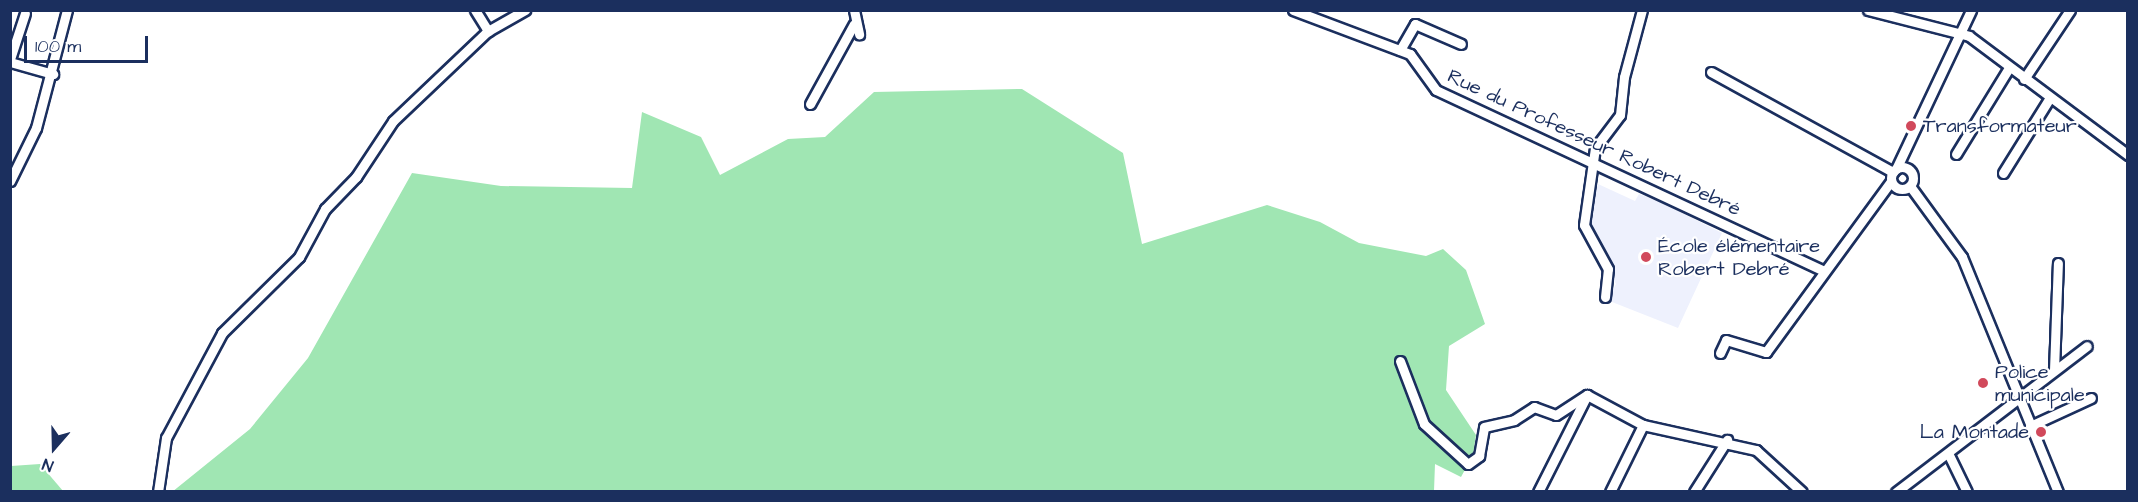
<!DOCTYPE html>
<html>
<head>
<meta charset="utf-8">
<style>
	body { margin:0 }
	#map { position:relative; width:2138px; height:502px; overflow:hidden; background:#fff; font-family:"Architects Daughter",sans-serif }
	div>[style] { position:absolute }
	.built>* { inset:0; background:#eef1fd }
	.green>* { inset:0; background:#a0e6b3 }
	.roads { filter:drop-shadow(2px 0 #1b2f5e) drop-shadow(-2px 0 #1b2f5e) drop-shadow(0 2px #1b2f5e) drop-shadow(0 -2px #1b2f5e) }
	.minor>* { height:9px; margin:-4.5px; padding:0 4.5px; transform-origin:4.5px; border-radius:4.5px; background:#fff }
	.minor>.ring { margin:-4.5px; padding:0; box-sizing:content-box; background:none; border:9px solid #fff; border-radius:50% }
	.dots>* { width:16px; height:16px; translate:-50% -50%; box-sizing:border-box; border:3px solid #fff; border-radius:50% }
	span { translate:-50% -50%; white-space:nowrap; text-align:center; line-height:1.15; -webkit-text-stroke:4.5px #fff; paint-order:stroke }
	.poi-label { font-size:20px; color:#1b2f5e }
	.left { translate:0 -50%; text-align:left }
	.right { translate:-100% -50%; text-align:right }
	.street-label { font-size:20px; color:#1b2f5e }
	.frame { position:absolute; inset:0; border:12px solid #1b2f5e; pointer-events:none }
	.north { position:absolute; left:24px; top:418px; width:60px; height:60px; -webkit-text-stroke:4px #fff; paint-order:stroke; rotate:200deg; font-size:16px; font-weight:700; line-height:24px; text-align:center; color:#1b2f5e }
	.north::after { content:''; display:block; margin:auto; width:21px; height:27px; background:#1b2f5e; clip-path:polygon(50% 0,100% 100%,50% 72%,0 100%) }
	.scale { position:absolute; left:24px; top:36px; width:124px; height:27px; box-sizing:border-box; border:3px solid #1b2f5e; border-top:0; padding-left:8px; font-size:18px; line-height:21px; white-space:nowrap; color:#1b2f5e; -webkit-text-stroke:4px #fff; paint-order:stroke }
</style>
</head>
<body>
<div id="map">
	<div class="built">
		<div style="clip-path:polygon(1598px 184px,1635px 201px,1639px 194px,1658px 201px,1722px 233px,1678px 328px,1607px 300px,1616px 284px,1586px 229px)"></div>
	</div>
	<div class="green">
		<div style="clip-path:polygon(1022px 89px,1123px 153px,1142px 244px,1267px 205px,1320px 222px,1359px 243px,1426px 256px,1443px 249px,1466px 270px,1485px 324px,1449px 346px,1446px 390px,1476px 435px,1473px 455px,1461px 477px,1435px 464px,1434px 491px,172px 492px,250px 429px,308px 358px,412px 173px,501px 186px,632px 188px,642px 112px,701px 137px,720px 175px,788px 139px,825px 137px,874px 92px)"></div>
		<div style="clip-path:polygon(40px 464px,63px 491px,11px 491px,11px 466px)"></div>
	</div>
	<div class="roads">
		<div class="minor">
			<div style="left:475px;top:10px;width:25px;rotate:58deg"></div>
			<div style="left:854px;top:10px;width:25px;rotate:78deg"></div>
			<div style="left:1293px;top:10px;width:125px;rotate:20.6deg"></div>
			<div style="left:1410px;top:54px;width:44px;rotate:54.2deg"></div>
			<div style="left:1436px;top:90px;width:428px;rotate:25deg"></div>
			<div style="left:1868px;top:10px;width:104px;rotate:14.4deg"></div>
			<div style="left:1969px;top:36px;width:199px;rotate:36.8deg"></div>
			<div style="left:1400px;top:50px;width:30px;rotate:-60deg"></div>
			<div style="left:1415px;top:24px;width:50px;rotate:23.5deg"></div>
			<div style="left:10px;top:59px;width:48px;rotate:-71.9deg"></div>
			<div style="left:10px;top:62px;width:45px;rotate:15.6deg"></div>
			<div style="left:1711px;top:72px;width:208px;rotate:28.8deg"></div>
			<div style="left:2024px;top:79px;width:83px;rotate:-56.3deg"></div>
			<div style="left:810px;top:104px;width:91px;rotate:-61.2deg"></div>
			<div style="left:1956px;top:154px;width:101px;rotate:-58.4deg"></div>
			<div class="ring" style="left:1891px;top:167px;width:13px;height:13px"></div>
			<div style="left:1896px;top:169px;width:176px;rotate:-64.7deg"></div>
			<div style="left:2003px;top:173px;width:87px;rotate:-58.1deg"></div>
			<div style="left:10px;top:181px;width:59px;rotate:-63.9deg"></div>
			<div style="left:36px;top:128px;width:122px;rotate:-75.3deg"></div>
			<div style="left:1910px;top:186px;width:88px;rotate:53.8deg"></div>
			<div style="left:1962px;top:257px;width:254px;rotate:67.8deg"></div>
			<div style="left:1605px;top:297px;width:28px;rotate:-84deg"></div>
			<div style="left:1608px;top:269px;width:50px;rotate:-118.6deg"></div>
			<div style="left:1584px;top:225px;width:78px;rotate:-81.9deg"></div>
			<div style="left:1595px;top:148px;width:41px;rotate:-52.9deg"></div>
			<div style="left:1620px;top:115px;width:38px;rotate:-84deg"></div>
			<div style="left:1624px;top:77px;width:69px;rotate:-75deg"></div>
			<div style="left:1720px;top:353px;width:14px;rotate:-65deg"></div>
			<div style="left:1726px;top:340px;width:42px;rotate:16.7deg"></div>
			<div style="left:1766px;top:352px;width:212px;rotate:-53.8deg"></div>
			<div style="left:1400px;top:361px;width:67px;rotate:69.1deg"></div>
			<div style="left:1424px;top:424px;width:59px;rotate:42.3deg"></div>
			<div style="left:1468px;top:464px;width:14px;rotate:-36deg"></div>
			<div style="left:1479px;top:456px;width:29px;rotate:-80deg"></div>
			<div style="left:1484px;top:427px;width:31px;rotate:-13deg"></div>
			<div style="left:1514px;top:420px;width:24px;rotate:-33deg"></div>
			<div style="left:1534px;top:407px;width:23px;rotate:20deg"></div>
			<div style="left:1556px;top:415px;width:37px;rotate:-33deg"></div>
			<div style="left:1587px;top:395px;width:64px;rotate:28.2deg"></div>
			<div style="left:1643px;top:425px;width:116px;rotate:12.5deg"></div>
			<div style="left:1756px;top:450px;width:62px;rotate:42.4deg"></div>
			<div style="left:2054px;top:370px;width:107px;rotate:-87.9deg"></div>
			<div style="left:2030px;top:426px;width:67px;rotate:-24.7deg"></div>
			<div style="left:1948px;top:453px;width:43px;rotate:64deg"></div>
			<div style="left:158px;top:492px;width:55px;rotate:-81.6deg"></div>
			<div style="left:166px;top:438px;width:119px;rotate:-61.9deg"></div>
			<div style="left:222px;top:333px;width:108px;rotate:-44.6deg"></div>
			<div style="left:299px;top:257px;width:55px;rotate:-61.6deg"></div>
			<div style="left:325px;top:209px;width:45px;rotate:-45.9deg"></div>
			<div style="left:356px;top:177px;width:67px;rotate:-56.5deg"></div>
			<div style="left:393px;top:121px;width:131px;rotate:-43.5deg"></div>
			<div style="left:488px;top:31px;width:43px;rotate:-29.6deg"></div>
			<div style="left:1538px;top:492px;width:109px;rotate:-63.2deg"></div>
			<div style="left:1610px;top:492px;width:75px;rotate:-63.8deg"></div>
			<div style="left:1694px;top:492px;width:62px;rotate:-57.6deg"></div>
			<div style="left:1896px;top:492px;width:240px;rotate:-37.4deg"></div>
		</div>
	</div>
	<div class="dots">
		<div style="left:1911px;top:126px;background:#d1495b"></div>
		<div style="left:1646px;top:257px;background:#d1495b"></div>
		<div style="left:1983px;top:383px;background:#d1495b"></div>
		<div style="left:2041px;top:432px;background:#d1495b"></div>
	</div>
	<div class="poi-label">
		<span class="left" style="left:1923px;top:126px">Transformateur</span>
		<span class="left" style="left:1658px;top:258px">École élémentaire<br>Robert Debré</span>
		<span class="left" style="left:1995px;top:384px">Police<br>municipale</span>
		<span class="right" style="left:2029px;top:432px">La Montade</span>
	</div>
	<div class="street-label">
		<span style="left:1594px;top:143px;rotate:25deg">Rue du Professeur Robert Debré</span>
	</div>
	<div class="frame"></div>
	<div class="north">N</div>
	<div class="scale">100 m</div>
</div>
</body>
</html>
